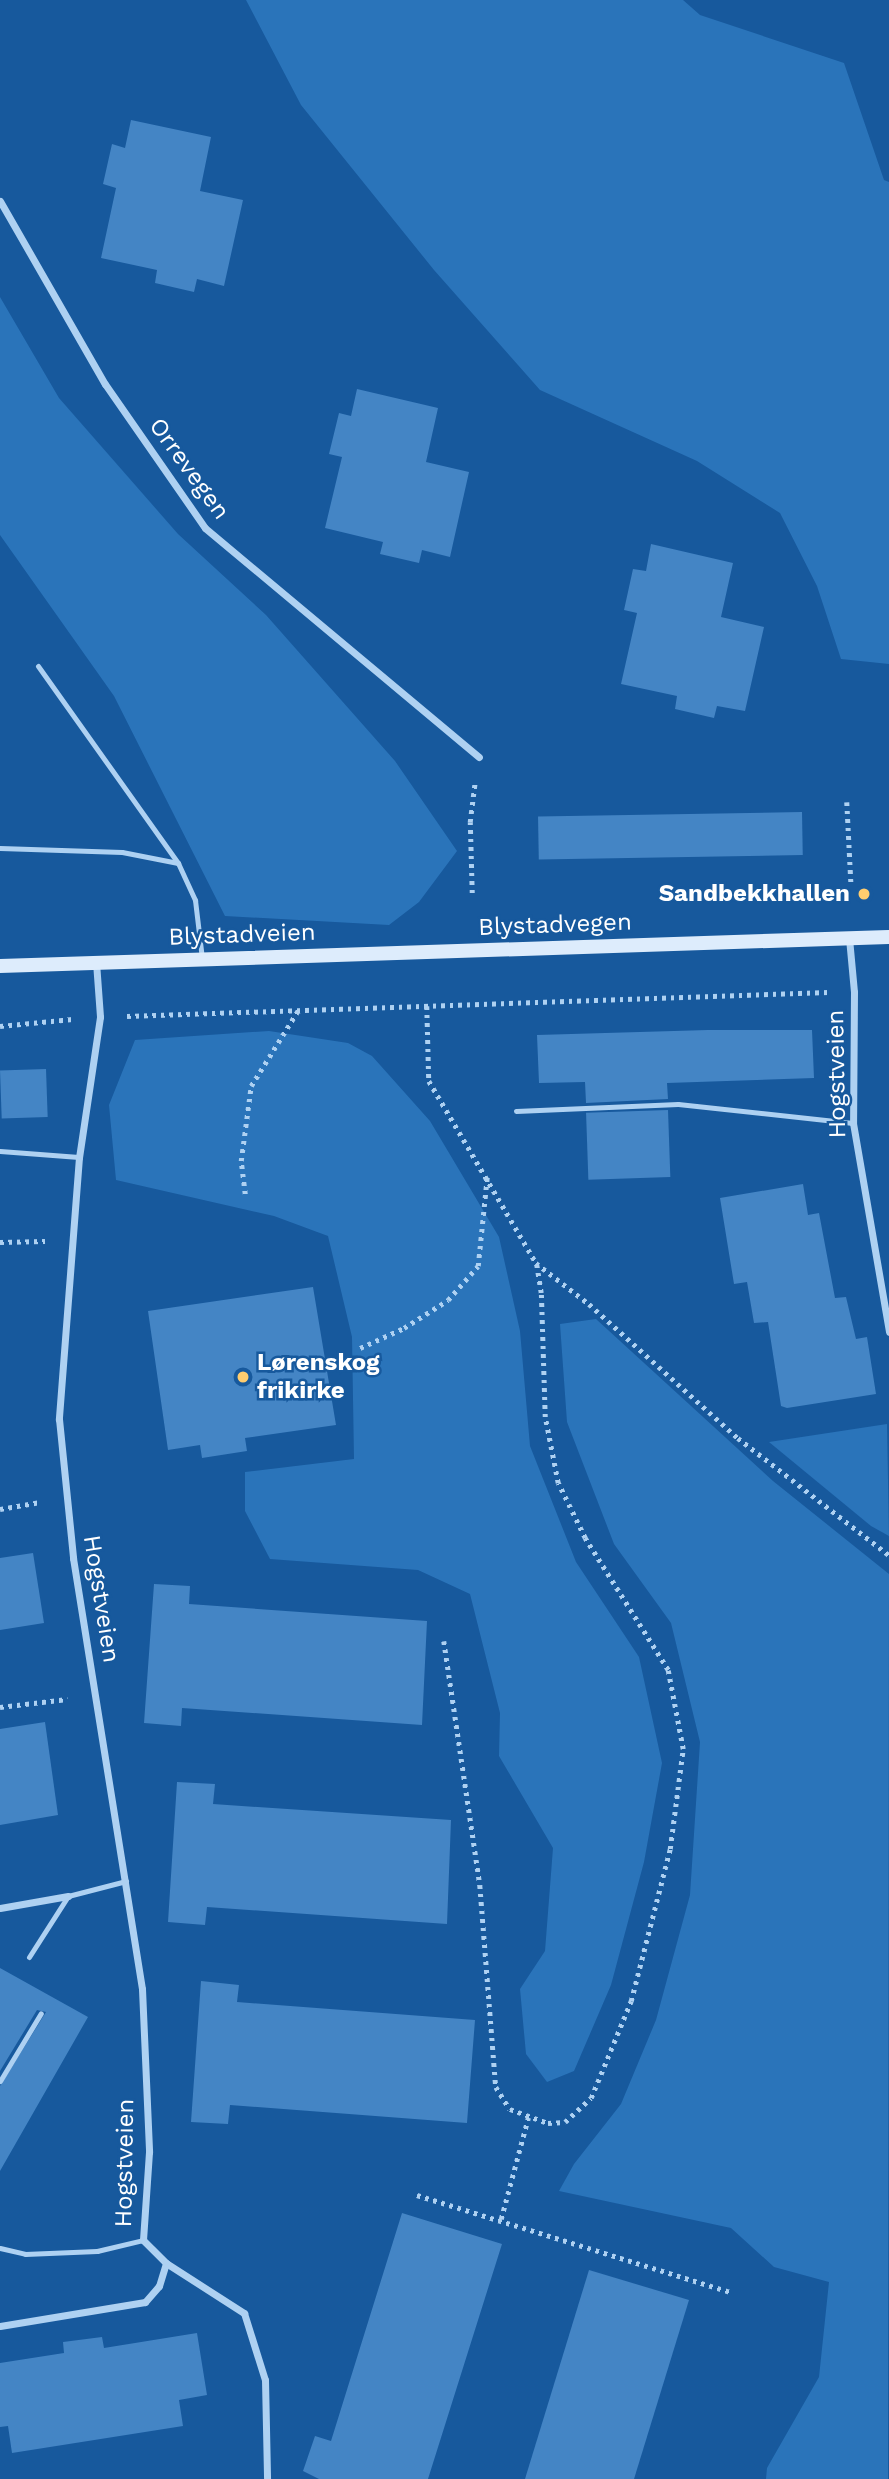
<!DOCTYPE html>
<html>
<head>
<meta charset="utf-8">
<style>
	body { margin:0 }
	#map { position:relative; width:889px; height:2479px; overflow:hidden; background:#17599d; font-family:"Work Sans",sans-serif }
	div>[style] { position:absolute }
	.green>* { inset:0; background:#2a74ba }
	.building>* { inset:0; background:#4485c5; transform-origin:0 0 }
	.path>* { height:4.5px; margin-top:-2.25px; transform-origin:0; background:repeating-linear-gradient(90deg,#aed1f2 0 3.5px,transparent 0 8.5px) }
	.service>* { height:5px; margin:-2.5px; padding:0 2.5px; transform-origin:2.5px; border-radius:2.5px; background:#aed1f2 }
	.minor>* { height:7px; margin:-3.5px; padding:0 3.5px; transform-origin:3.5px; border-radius:3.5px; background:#aed1f2 }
	.secondary>* { height:14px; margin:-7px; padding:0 7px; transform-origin:7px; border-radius:7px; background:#ddecfc }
	.dots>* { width:19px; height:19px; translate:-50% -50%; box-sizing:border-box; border:4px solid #17599d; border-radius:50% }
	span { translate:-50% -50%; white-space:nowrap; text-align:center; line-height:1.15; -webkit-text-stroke:5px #17599d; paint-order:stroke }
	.street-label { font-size:24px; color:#fff }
	.poi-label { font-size:24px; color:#fff; font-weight:700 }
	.right { translate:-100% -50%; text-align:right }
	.left { translate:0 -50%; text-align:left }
</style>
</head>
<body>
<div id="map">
	<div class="green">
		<div style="clip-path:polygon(246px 0,683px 0,700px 15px,844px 63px,884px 180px,889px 182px,889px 664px,841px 659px,817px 586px,780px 513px,697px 461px,540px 390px,434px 270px,301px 105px)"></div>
		<div style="clip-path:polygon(0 297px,59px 398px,178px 534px,266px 615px,395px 761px,457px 851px,419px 902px,389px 925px,225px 916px,114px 696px,0 535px)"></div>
		<div style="clip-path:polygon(269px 1031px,348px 1043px,372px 1056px,430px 1121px,499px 1237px,520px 1331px,530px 1446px,576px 1562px,639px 1657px,662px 1763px,644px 1862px,611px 1985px,574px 2071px,547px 2082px,526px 2054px,520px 1989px,545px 1951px,553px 1848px,499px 1756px,500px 1713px,470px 1594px,418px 1570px,270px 1559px,245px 1511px,245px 1472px,354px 1459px,352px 1337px,328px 1236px,274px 1216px,116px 1180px,109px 1105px,135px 1040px)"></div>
		<div style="clip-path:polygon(596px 1319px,773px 1481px,889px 1574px,888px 2479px,766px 2479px,767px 2468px,819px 2377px,829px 2282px,774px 2267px,731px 2228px,559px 2191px,574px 2164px,621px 2104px,656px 2020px,690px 1895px,700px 1742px,671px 1623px,614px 1544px,567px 1422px,560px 1324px)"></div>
		<div style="clip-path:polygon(887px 1424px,889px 1536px,871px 1526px,769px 1442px)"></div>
	</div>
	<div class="building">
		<div style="clip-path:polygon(131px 120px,211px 137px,200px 191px,243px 200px,224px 286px,197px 279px,194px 292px,155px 283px,157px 270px,101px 258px,116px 188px,103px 184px,112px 144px,125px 148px)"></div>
		<div style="clip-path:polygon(357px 389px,438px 408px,426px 462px,469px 472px,450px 557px,422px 550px,419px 563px,380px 554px,383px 542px,325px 528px,342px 457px,329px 454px,339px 413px,351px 416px)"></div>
		<div style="clip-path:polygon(651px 544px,733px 563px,721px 617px,764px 627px,745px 711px,717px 706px,714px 718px,675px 709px,677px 696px,621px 684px,637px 613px,624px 610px,633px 569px,646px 571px)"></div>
		<div style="left:802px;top:812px;width:43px;height:264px;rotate:89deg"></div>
		<div style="clip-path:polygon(708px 1030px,812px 1030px,814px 1078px,667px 1083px,668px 1099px,586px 1103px,585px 1082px,539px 1083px,537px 1035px)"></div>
		<div style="left:46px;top:1069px;width:48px;height:46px;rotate:88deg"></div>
		<div style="left:668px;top:1110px;width:67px;height:82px;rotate:88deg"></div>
		<div style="clip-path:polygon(803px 1184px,808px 1215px,819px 1213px,835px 1298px,846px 1297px,856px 1339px,867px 1337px,876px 1394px,787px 1408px,781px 1406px,768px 1322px,754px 1323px,747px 1282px,734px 1284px,720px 1198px)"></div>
		<div style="clip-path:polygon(313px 1287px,336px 1425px,245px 1438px,247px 1451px,202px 1458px,200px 1445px,168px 1450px,148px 1311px)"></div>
		<div style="clip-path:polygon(33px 1553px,44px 1623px,0 1630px,0 1558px)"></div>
		<div style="clip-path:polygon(154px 1584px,190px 1586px,189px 1604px,427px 1621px,422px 1725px,182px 1708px,181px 1726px,144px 1723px)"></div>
		<div style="clip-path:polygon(45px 1722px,58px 1815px,0 1825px,0 1729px)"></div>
		<div style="clip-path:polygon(177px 1782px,215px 1784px,213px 1804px,451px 1820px,447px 1924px,207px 1907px,205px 1925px,168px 1922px)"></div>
		<div style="clip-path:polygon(0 1968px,88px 2017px,0 2171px,0 2086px,46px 2012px,37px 2010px,0 2071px)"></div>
		<div style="clip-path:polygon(201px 1981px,239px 1985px,237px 2002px,475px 2020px,467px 2123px,230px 2105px,228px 2124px,191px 2122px)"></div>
		<div style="clip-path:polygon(402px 2213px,502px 2244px,428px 2479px,319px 2479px,303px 2471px,315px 2436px,331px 2441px)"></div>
		<div style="clip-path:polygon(589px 2270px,689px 2300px,634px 2479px,525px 2479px)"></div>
		<div style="clip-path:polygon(197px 2333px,207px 2395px,179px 2400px,183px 2426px,12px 2453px,8px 2426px,0 2427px,0 2363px,64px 2353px,63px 2342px,102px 2337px,104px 2348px)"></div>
	</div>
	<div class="path">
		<div style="left:847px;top:802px;width:80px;rotate:87.1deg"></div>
		<div style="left:472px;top:893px;width:71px;rotate:-91.6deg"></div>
		<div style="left:470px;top:822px;width:39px;rotate:-83deg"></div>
		<div style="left:427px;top:1006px;width:75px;rotate:88.5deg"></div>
		<div style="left:429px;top:1081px;width:211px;rotate:59.5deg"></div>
		<div style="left:536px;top:1263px;width:67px;rotate:37.7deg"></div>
		<div style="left:589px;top:1304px;width:200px;rotate:42deg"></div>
		<div style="left:738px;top:1438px;width:191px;rotate:37.8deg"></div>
		<div style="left:127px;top:1016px;width:702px;rotate:-1.96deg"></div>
		<div style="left:0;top:1026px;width:73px;rotate:-5.5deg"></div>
		<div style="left:245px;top:1194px;width:33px;rotate:-97deg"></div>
		<div style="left:241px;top:1161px;width:76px;rotate:-82.4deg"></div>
		<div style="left:251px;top:1086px;width:91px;rotate:-58.1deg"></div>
		<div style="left:0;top:1242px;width:45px;rotate:-1.3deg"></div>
		<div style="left:360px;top:1348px;width:48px;rotate:-24.4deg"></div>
		<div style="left:404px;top:1328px;width:52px;rotate:-32.5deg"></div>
		<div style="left:448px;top:1300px;width:45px;rotate:-48.6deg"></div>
		<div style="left:478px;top:1266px;width:89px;rotate:-84.2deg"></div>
		<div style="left:0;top:1509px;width:41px;rotate:-9.9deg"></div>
		<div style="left:444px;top:1641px;width:247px;rotate:81.6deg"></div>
		<div style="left:480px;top:1885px;width:203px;rotate:85.5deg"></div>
		<div style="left:496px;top:2087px;width:26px;rotate:58deg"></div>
		<div style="left:510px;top:2109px;width:40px;rotate:20.2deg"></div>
		<div style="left:548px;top:2123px;width:17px;rotate:-3deg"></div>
		<div style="left:565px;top:2122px;width:35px;rotate:-43deg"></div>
		<div style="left:591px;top:2098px;width:105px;rotate:-67.6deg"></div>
		<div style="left:631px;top:2001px;width:157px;rotate:-75.6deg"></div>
		<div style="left:670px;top:1849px;width:101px;rotate:-82.6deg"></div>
		<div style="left:683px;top:1749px;width:80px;rotate:-100.8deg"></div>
		<div style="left:668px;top:1670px;width:156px;rotate:-122.2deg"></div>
		<div style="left:585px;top:1538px;width:61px;rotate:-116.1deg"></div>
		<div style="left:558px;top:1483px;width:67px;rotate:-101.1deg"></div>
		<div style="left:545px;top:1417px;width:124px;rotate:-91.8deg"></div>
		<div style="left:541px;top:1293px;width:30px;rotate:-99deg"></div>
		<div style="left:0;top:1707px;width:68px;rotate:-6.7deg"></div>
		<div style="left:417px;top:2195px;width:331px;rotate:17.2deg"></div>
		<div style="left:501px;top:2219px;width:105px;rotate:-75deg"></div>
	</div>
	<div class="service">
		<div style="left:38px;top:666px;width:242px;rotate:54.6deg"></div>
		<div style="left:0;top:848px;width:122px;rotate:1.9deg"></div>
		<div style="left:122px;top:852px;width:57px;rotate:11.1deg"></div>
		<div style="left:178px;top:863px;width:41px;rotate:65.3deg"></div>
		<div style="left:195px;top:900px;width:59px;rotate:83.2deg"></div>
		<div style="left:516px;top:1111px;width:162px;rotate:-2.5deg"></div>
		<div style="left:678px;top:1104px;width:176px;rotate:6.2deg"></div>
		<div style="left:0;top:1151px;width:79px;rotate:4.3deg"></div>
		<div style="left:29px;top:1957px;width:72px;rotate:-57.4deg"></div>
		<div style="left:68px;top:1896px;width:60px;rotate:-14.5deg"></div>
		<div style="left:0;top:2081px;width:79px;rotate:-58.9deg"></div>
		<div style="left:0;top:2248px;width:26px;rotate:13deg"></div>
		<div style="left:25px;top:2254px;width:72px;rotate:-2.4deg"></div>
		<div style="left:97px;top:2251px;width:47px;rotate:-13.4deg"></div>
	</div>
	<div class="minor">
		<div style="left:0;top:201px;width:211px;rotate:60.2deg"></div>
		<div style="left:105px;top:384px;width:175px;rotate:55.2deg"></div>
		<div style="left:205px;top:528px;width:357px;rotate:39.9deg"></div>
		<div style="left:849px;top:938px;width:54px;rotate:84.7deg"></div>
		<div style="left:854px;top:992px;width:131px;rotate:90.4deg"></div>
		<div style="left:853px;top:1123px;width:212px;rotate:80.2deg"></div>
		<div style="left:96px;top:962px;width:55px;rotate:85.8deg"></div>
		<div style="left:100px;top:1017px;width:142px;rotate:98.5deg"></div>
		<div style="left:79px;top:1157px;width:263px;rotate:94.4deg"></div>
		<div style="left:59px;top:1419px;width:140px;rotate:84.2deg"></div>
		<div style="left:73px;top:1558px;width:436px;rotate:80.9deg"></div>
		<div style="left:142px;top:1989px;width:163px;rotate:87.5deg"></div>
		<div style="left:149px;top:2152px;width:88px;rotate:93.9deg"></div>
		<div style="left:143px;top:2240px;width:33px;rotate:45deg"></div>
		<div style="left:166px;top:2263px;width:93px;rotate:32.7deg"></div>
		<div style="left:244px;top:2313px;width:70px;rotate:72.6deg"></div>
		<div style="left:265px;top:2380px;width:99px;rotate:88.8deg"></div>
		<div style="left:0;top:1908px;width:69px;rotate:-10deg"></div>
		<div style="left:0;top:2326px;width:147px;rotate:-9.4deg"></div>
		<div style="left:145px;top:2302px;width:21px;rotate:-49deg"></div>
		<div style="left:159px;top:2286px;width:24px;rotate:-73deg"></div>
	</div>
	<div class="secondary">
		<div style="left:0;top:966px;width:889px;rotate:-1.87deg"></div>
	</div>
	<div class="dots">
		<div style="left:864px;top:894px;background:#ffcd6f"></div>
		<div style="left:243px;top:1377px;background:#ffcd6f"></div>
	</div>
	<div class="street-label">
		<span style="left:189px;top:469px;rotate:54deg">Orrevegen</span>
		<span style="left:555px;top:925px;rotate:-2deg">Blystadvegen</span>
		<span style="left:242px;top:935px;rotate:-2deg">Blystadveien</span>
		<span style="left:837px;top:1074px;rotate:-91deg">Hogstveien</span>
		<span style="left:101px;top:1599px;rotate:81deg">Hogstveien</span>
		<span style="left:125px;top:2163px;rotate:-89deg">Hogstveien</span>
	</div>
	<div class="poi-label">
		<span class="right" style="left:850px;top:894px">Sandbekkhallen</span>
		<span class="left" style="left:257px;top:1377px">Lørenskog<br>frikirke</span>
	</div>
</div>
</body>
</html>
